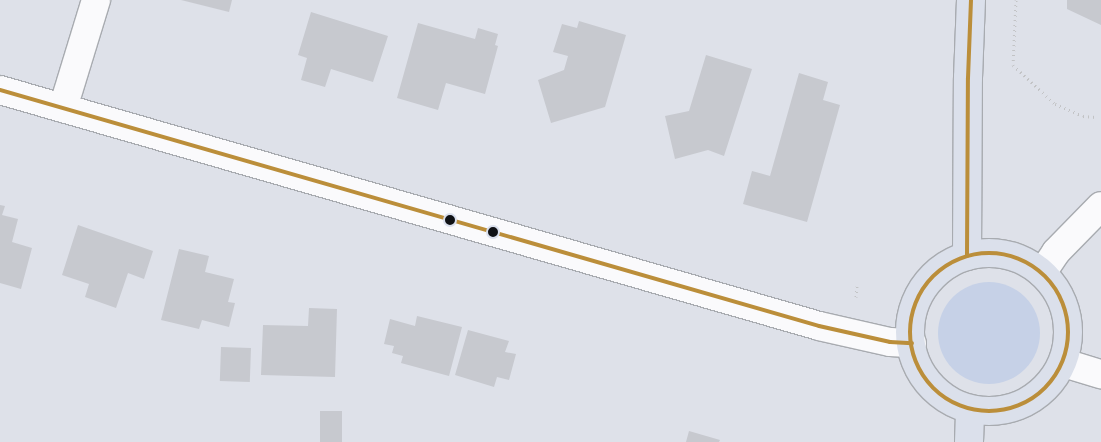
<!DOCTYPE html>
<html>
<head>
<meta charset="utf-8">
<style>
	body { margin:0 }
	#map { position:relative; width:1101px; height:442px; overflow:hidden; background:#dee1e9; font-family:"Exo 2",sans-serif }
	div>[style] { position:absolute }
	.green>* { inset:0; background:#c6d1e7 }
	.round { border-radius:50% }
	.building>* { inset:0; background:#c7c9cf; transform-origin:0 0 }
	.path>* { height:3px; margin-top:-1.5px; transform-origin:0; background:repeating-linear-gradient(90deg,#c2c3c5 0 1px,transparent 0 5px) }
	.roads { filter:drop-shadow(1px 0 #a8abb0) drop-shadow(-1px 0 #a8abb0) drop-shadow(0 1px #a8abb0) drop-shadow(0 -1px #a8abb0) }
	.street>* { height:28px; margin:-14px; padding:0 14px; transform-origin:14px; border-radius:14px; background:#fafafc }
	.secondary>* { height:28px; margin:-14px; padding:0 14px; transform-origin:14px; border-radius:14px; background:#fafafc }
	.highway>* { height:28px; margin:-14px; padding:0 14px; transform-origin:14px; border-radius:14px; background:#dbe0eb }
	.highway>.ring { margin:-14px; padding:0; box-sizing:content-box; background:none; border:28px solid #dbe0eb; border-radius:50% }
	.bus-1>* { height:4px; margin:-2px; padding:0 2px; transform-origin:2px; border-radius:2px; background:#bb8e3a }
	.bus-1>.ring { margin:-2px; padding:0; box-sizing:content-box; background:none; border:4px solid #bb8e3a; border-radius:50% }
	.dots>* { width:14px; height:14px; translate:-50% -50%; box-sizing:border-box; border:2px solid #dae0ed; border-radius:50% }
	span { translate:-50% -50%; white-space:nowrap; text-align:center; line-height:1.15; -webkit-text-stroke:4px #dae0ed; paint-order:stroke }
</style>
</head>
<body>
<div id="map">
	<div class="green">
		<div class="round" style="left:938px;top:282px;width:102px;height:102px"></div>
	</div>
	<div class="building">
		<div style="clip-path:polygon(181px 0,232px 0,229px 12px)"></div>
		<div style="clip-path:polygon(1067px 0,1101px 0,1101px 25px,1067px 9px)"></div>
		<div style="clip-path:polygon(311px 12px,388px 36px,373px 82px,331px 69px,325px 87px,301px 80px,307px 58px,298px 55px)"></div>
		<div style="clip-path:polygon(579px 21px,626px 35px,605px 107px,551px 123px,538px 80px,564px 70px,568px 56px,553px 52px,562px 24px,577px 28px)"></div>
		<div style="clip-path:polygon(418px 23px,475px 39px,478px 28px,498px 34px,495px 45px,498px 46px,485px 94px,446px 83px,438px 110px,397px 98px)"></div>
		<div style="clip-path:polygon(706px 55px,752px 69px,724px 156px,708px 150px,675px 159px,665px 116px,689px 111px)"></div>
		<div style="clip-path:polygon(799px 73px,828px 82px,823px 100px,840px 105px,807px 222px,743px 204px,752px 171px,770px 176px)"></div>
		<div style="clip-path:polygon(0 205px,5px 206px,2px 215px,18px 219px,12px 242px,32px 248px,21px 289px,0 283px)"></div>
		<div style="clip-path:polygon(78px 225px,153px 251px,144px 279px,128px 273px,116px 308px,85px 297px,89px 284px,62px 275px)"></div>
		<div style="clip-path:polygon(179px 249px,209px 256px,205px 272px,234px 279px,228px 302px,235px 303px,229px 327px,202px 320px,199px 329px,161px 320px)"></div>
		<div style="clip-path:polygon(309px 308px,337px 309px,335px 377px,261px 375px,263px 325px,308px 326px)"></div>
		<div style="clip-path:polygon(417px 316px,462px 327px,449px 376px,401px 363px,403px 356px,392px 353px,394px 346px,384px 344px,390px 319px,415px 326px)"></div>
		<div style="clip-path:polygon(468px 330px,509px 341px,505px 352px,516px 354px,509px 380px,497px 377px,494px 387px,455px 375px)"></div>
		<div style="left:221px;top:347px;width:30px;height:34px;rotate:2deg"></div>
		<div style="left:320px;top:411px;width:22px;height:31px"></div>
		<div style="clip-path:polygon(689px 431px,720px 440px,719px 442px,686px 442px)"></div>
	</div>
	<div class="path">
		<div style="left:1016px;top:0;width:65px;rotate:92.6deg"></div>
		<div style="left:1013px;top:65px;width:57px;rotate:42.9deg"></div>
		<div style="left:1055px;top:104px;width:30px;rotate:23deg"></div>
		<div style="left:1083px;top:116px;width:13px;rotate:4deg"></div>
		<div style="left:856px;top:297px;width:11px;rotate:-85deg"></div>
	</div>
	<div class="roads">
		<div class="street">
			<div style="left:63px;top:108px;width:113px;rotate:-73deg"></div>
		</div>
		<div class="secondary">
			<div style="left:0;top:90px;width:852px;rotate:16.07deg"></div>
			<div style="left:819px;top:326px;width:73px;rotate:12.7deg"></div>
			<div style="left:890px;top:342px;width:22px;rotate:3deg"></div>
			<div style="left:1042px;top:273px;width:25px;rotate:-56deg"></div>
			<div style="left:1056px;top:252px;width:64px;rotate:-45.6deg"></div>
			<div style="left:1064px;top:363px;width:39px;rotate:17deg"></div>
		</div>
		<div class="highway">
			<div class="ring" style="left:910px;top:253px;width:130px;height:130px"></div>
			<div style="left:967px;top:256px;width:178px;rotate:-89.7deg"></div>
			<div style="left:968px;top:78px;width:78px;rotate:-87.8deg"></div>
			<div style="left:969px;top:442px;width:32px;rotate:-88deg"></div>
		</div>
	</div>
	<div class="bus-1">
		<div style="left:0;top:90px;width:852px;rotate:16.07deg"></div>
		<div style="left:819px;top:326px;width:73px;rotate:12.7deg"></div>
		<div style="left:890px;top:342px;width:22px;rotate:3deg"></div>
		<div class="ring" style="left:910px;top:253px;width:154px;height:154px"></div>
		<div style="left:967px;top:256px;width:178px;rotate:-89.7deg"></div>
		<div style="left:968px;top:78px;width:78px;rotate:-87.8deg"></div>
	</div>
	<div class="dots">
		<div style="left:450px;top:220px;background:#0f1115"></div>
		<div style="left:493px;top:232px;background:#0f1115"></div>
	</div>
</div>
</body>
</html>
